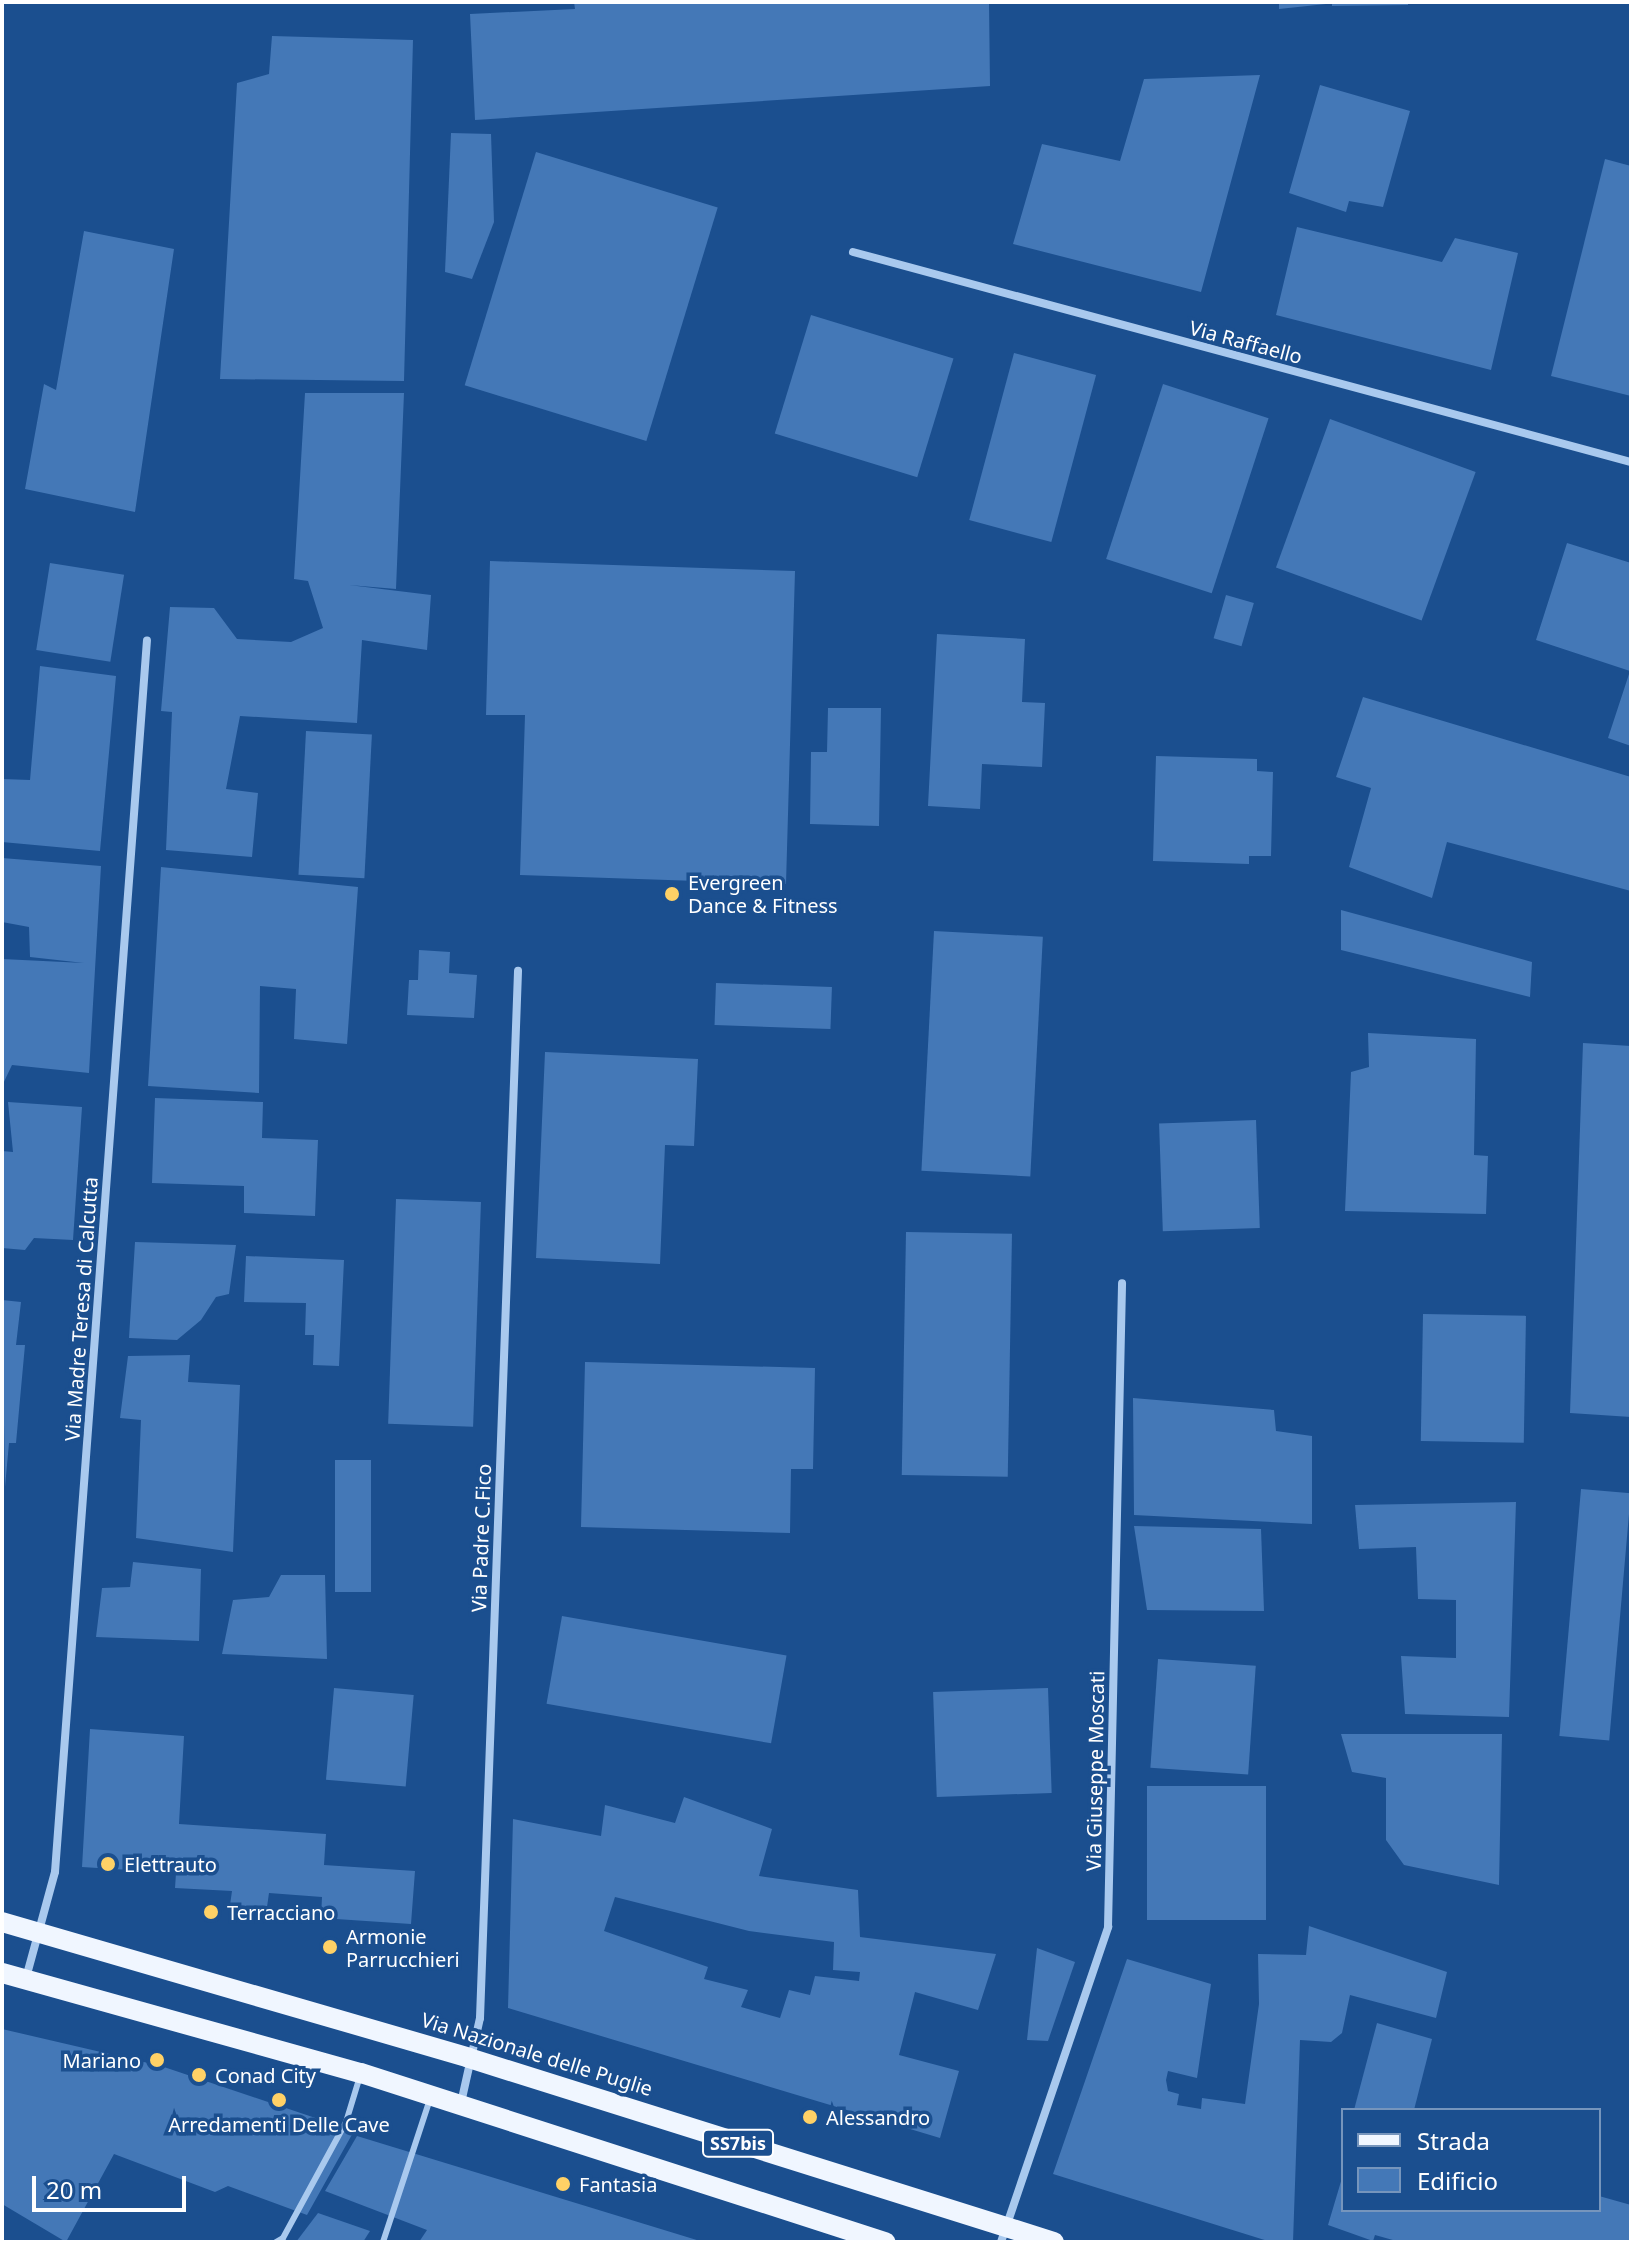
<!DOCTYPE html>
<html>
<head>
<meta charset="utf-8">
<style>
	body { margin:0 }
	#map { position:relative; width:1633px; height:2244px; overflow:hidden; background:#1b4f8f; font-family:"Noto Sans",sans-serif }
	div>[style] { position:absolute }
	.building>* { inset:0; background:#4478b7; transform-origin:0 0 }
	.service>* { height:6px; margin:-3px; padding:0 3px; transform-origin:3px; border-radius:3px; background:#a9c9ee }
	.minor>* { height:8px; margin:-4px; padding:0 4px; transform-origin:4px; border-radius:4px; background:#a9c9ee }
	.primary>* { height:20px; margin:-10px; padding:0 10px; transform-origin:10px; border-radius:10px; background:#f0f6ff }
	.dots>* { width:22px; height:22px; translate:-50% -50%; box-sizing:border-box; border:4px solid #1b4f8f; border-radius:50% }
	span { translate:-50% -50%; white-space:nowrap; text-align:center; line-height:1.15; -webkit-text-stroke:7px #1b4f8f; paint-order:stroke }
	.shield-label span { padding:2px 6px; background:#1b4f8f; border:2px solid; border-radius:6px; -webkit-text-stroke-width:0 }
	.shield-label { font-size:18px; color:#fff; font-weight:700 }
	.street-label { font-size:20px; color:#fff }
	.poi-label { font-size:20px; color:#fff }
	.left { translate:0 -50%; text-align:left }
	.right { translate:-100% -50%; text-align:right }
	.frame { position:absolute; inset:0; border:4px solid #fff; pointer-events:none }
	.legend { position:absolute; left:1341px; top:2108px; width:260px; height:104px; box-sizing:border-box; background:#1b4f8f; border:2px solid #7695bc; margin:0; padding:10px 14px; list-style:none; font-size:24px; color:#fff }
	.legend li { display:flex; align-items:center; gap:16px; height:40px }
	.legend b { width:40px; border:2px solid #7695bc }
	.scale { position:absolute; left:32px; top:2176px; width:154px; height:36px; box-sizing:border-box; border:4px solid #fff; border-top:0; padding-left:10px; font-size:24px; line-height:28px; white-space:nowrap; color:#fff; -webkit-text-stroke:6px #1b4f8f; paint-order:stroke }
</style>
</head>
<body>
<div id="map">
	<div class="building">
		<div style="clip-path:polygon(574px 2px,989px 2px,990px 86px,475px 120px,470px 14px,575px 9px)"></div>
		<div style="clip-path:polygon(1279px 2px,1326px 2px,1326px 4px,1279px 9px)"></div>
		<div style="clip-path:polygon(1332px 2px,1408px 2px,1408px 5px,1332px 6px)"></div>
		<div style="clip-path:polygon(272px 36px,413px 40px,404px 381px,220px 379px,237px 83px,269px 74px)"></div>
		<div style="clip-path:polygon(1260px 75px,1201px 292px,1013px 244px,1042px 144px,1120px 161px,1144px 79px)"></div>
		<div style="clip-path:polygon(1320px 85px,1410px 111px,1383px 207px,1349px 201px,1346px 212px,1289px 193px)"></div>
		<div style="clip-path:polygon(451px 133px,491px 134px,494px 222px,472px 279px,445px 272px)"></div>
		<div style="left:536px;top:152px;width:190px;height:244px;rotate:17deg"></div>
		<div style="clip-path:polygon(1605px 159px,1631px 166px,1631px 396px,1551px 376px)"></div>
		<div style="clip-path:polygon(1297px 227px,1442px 262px,1455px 238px,1518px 253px,1491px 370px,1276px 315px)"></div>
		<div style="clip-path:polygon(84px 231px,174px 249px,135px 512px,25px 489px,44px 384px,56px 390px)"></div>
		<div style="left:811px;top:315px;width:149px;height:124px;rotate:17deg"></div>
		<div style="left:1014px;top:353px;width:85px;height:173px;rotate:15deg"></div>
		<div style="left:1163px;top:384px;width:111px;height:184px;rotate:18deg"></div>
		<div style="clip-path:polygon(305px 393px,404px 393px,396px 589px,349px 585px,431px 595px,427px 650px,362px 640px,357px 723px,240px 716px,226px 789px,258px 793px,252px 857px,166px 850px,172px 712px,161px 711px,170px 607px,214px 608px,237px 639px,291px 642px,323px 628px,308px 581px,294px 579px)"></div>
		<div style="left:1330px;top:419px;width:155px;height:158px;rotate:20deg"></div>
		<div style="clip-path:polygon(1567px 543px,1631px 563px,1631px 746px,1608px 738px,1630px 671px,1536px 640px)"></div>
		<div style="clip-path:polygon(490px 561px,795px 571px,786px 884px,520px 875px,525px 715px,486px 715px)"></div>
		<div style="left:50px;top:563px;width:75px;height:88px;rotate:9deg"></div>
		<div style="left:1226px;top:595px;width:29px;height:45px;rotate:16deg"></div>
		<div style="clip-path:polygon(937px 634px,1025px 639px,1022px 702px,1045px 703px,1042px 767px,982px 764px,980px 809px,928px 806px)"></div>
		<div style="clip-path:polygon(40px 666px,116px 676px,100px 851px,2px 842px,2px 779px,30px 780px)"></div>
		<div style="clip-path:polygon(1363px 697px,1631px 777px,1631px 891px,1447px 842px,1432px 898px,1349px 867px,1371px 788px,1336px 777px)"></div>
		<div style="clip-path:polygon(828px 708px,881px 708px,879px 826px,810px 824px,811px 752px,827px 752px)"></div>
		<div style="left:306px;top:731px;width:66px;height:144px;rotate:3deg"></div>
		<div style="clip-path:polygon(1156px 756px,1257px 759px,1257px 771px,1273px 772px,1271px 856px,1249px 856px,1249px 864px,1153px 861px)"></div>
		<div style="clip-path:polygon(2px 858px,101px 866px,89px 1073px,12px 1065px,2px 1086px,2px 959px,84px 963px,30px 957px,29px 927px,2px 922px)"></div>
		<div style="clip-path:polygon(161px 867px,358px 887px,347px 1044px,294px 1039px,296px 989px,260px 986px,259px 1093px,148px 1086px)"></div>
		<div style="clip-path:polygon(1341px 910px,1532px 962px,1530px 997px,1341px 950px)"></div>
		<div style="left:934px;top:931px;width:109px;height:240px;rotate:3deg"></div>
		<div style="clip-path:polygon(419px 950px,450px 952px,449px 973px,477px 975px,474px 1018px,407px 1015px,409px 980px,418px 980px)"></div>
		<div style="left:716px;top:983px;width:116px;height:42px;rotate:2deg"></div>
		<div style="clip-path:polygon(1368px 1033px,1476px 1039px,1474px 1155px,1488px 1156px,1486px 1214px,1345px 1211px,1351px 1072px,1369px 1067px)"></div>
		<div style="clip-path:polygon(1583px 1043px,1631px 1046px,1631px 1417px,1570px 1413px)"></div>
		<div style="clip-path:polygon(545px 1052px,698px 1059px,694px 1146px,665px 1145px,660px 1264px,536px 1258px)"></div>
		<div style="clip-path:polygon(155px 1098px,263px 1102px,262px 1138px,318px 1140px,315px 1216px,244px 1213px,244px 1186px,152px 1183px)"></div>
		<div style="clip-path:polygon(8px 1102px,82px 1107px,73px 1240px,34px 1238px,25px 1250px,2px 1248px,2px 1151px,13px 1152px)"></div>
		<div style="left:1256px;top:1120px;width:108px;height:97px;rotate:88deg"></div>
		<div style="left:396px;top:1199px;width:85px;height:225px;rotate:2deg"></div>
		<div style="left:906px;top:1232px;width:106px;height:243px;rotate:1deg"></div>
		<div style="clip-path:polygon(135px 1242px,236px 1245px,229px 1294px,216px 1297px,201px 1320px,177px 1340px,129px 1338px)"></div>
		<div style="clip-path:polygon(246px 1256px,344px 1260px,339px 1366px,313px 1365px,314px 1335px,305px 1335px,306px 1303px,244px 1302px)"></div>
		<div style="clip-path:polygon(2px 1300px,21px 1302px,16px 1345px,25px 1345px,16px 1443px,9px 1443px,5px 1487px)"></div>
		<div style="left:1423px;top:1314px;width:103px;height:127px;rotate:1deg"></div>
		<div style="clip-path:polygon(190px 1355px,188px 1382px,240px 1385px,233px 1552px,136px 1538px,141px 1420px,120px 1418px,128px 1356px)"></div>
		<div style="clip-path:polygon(585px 1362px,815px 1368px,813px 1469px,791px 1469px,790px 1533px,581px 1527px)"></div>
		<div style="clip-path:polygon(1133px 1398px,1274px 1410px,1276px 1431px,1312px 1436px,1312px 1524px,1134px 1515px)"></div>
		<div style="left:335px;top:1460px;width:36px;height:132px"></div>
		<div style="left:1581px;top:1489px;width:50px;height:248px;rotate:5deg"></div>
		<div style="clip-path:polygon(1516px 1502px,1509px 1717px,1405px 1714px,1401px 1656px,1456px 1658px,1456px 1600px,1418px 1599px,1416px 1547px,1359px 1549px,1355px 1505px)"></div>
		<div style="clip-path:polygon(1134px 1526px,1261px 1529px,1264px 1611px,1147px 1610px)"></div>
		<div style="clip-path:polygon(133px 1562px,201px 1569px,199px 1641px,96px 1637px,102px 1588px,130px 1587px)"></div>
		<div style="clip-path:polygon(281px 1575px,325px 1575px,327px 1659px,222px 1654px,233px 1600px,269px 1597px)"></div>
		<div style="left:562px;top:1616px;width:228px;height:89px;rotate:10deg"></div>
		<div style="left:1158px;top:1659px;width:98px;height:109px;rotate:4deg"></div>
		<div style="left:334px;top:1688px;width:80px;height:92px;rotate:5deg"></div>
		<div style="left:1048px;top:1688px;width:105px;height:115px;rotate:88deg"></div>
		<div style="clip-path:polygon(90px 1729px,184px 1736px,179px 1824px,326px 1834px,324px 1865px,415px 1871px,411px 1924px,321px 1918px,322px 1897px,269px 1893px,267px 1907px,230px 1905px,232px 1891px,175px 1888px,176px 1873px,82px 1867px)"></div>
		<div style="clip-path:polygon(1341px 1734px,1502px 1734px,1499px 1885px,1404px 1865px,1386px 1840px,1386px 1778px,1352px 1772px)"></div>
		<div style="left:1147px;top:1786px;width:119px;height:134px"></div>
		<div style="clip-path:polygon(evenodd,684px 1797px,772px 1829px,759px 1876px,858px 1890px,860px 1937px,996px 1954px,978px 2010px,915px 1992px,899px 2055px,959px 2071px,940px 2138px,508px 2008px,513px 1819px,601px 1836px,605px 1805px,675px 1823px,684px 1797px,615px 1897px,749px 1931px,834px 1942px,833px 1970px,860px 1972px,859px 1981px,815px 1976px,810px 1995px,789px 1990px,780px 2018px,741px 2007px,748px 1990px,704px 1979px,708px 1967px,604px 1931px,615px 1897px)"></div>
		<div style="clip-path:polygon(1309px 1926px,1447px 1972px,1436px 2018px,1350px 1995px,1342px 2033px,1331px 2042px,1300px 2040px,1293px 2242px,1271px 2242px,1053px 2174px,1127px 1959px,1211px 1984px,1197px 2078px,1168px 2071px,1166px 2080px,1168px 2091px,1179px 2094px,1177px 2105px,1201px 2109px,1202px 2098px,1245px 2104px,1259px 2004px,1258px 1954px,1306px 1955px)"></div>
		<div style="clip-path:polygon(1037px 1948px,1075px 1962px,1048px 2041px,1027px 2040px)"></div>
		<div style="clip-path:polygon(1377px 2023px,1432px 2039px,1414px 2110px,1354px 2110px)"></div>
		<div style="clip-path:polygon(2px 2029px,161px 2066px,354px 2131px,307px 2215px,228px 2186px,215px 2192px,114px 2154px,66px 2242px,2px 2204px)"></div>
		<div style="clip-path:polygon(357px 2136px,700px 2241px,700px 2242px,419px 2242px,427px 2230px,325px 2191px)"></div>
		<div style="clip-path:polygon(1342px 2178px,1343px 2210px,1599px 2210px,1599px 2196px,1631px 2205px,1631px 2242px,1400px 2242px,1375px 2235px,1373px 2241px,1328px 2225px)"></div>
		<div style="clip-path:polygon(318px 2213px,370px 2231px,363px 2242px,296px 2242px)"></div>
	</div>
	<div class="service">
		<div style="left:276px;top:2242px;width:8px;rotate:-30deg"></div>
		<div style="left:283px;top:2238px;width:132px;rotate:-61.5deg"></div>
		<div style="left:346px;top:2122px;width:48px;rotate:-73.1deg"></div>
		<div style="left:383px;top:2242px;width:151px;rotate:-71.8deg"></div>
	</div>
	<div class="minor">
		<div style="left:853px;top:252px;width:806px;rotate:15.11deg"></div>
		<div style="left:26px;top:1978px;width:110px;rotate:-74.7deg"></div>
		<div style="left:55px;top:1872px;width:1235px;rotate:-85.73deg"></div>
		<div style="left:461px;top:2103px;width:87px;rotate:-77.4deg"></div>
		<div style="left:480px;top:2018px;width:1048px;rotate:-87.92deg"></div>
		<div style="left:1001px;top:2242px;width:333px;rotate:-71.2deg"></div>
		<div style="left:1108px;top:1927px;width:644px;rotate:-88.75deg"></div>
	</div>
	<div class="primary">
		<div style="left:2px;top:1922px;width:486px;rotate:16.2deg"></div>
		<div style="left:469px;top:2058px;width:613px;rotate:17.46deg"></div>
		<div style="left:2px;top:1973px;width:373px;rotate:15.6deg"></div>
		<div style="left:361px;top:2073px;width:551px;rotate:17.88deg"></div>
	</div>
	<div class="dots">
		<div style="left:672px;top:894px;background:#ffd166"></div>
		<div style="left:108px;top:1864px;background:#ffd166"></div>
		<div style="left:211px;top:1912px;background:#ffd166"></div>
		<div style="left:330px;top:1947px;background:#ffd166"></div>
		<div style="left:157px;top:2060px;background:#ffd166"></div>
		<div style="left:199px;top:2075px;background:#ffd166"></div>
		<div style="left:279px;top:2100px;background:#ffd166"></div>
		<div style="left:810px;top:2117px;background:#ffd166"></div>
		<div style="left:563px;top:2184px;background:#ffd166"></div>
	</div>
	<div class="shield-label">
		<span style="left:738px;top:2143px">SS7bis</span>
	</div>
	<div class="street-label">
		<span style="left:1246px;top:342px;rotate:15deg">Via Raffaello</span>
		<span style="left:81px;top:1309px;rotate:-86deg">Via Madre Teresa di Calcutta</span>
		<span style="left:481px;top:1538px;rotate:-88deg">Via Padre C.Fico</span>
		<span style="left:1095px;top:1771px;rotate:-89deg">Via Giuseppe Moscati</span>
		<span style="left:537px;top:2054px;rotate:17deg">Via Nazionale delle Puglie</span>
	</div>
	<div class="poi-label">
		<span class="left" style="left:688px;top:894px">Evergreen<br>Dance &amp; Fitness</span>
		<span class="left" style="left:124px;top:1864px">Elettrauto</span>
		<span class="left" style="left:227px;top:1912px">Terracciano</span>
		<span class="left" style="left:346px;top:1948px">Armonie<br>Parrucchieri</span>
		<span class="right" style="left:141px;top:2060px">Mariano</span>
		<span class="left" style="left:215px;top:2075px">Conad City</span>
		<span class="left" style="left:826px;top:2117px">Alessandro</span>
		<span style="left:279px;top:2124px">Arredamenti Delle Cave</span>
		<span class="left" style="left:579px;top:2184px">Fantasia</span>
	</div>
	<div class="frame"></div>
	<ul class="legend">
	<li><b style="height:10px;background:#f0f6ff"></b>Strada</li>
	<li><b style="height:22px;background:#4478b7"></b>Edificio</li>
	</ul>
	<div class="scale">20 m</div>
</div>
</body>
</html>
